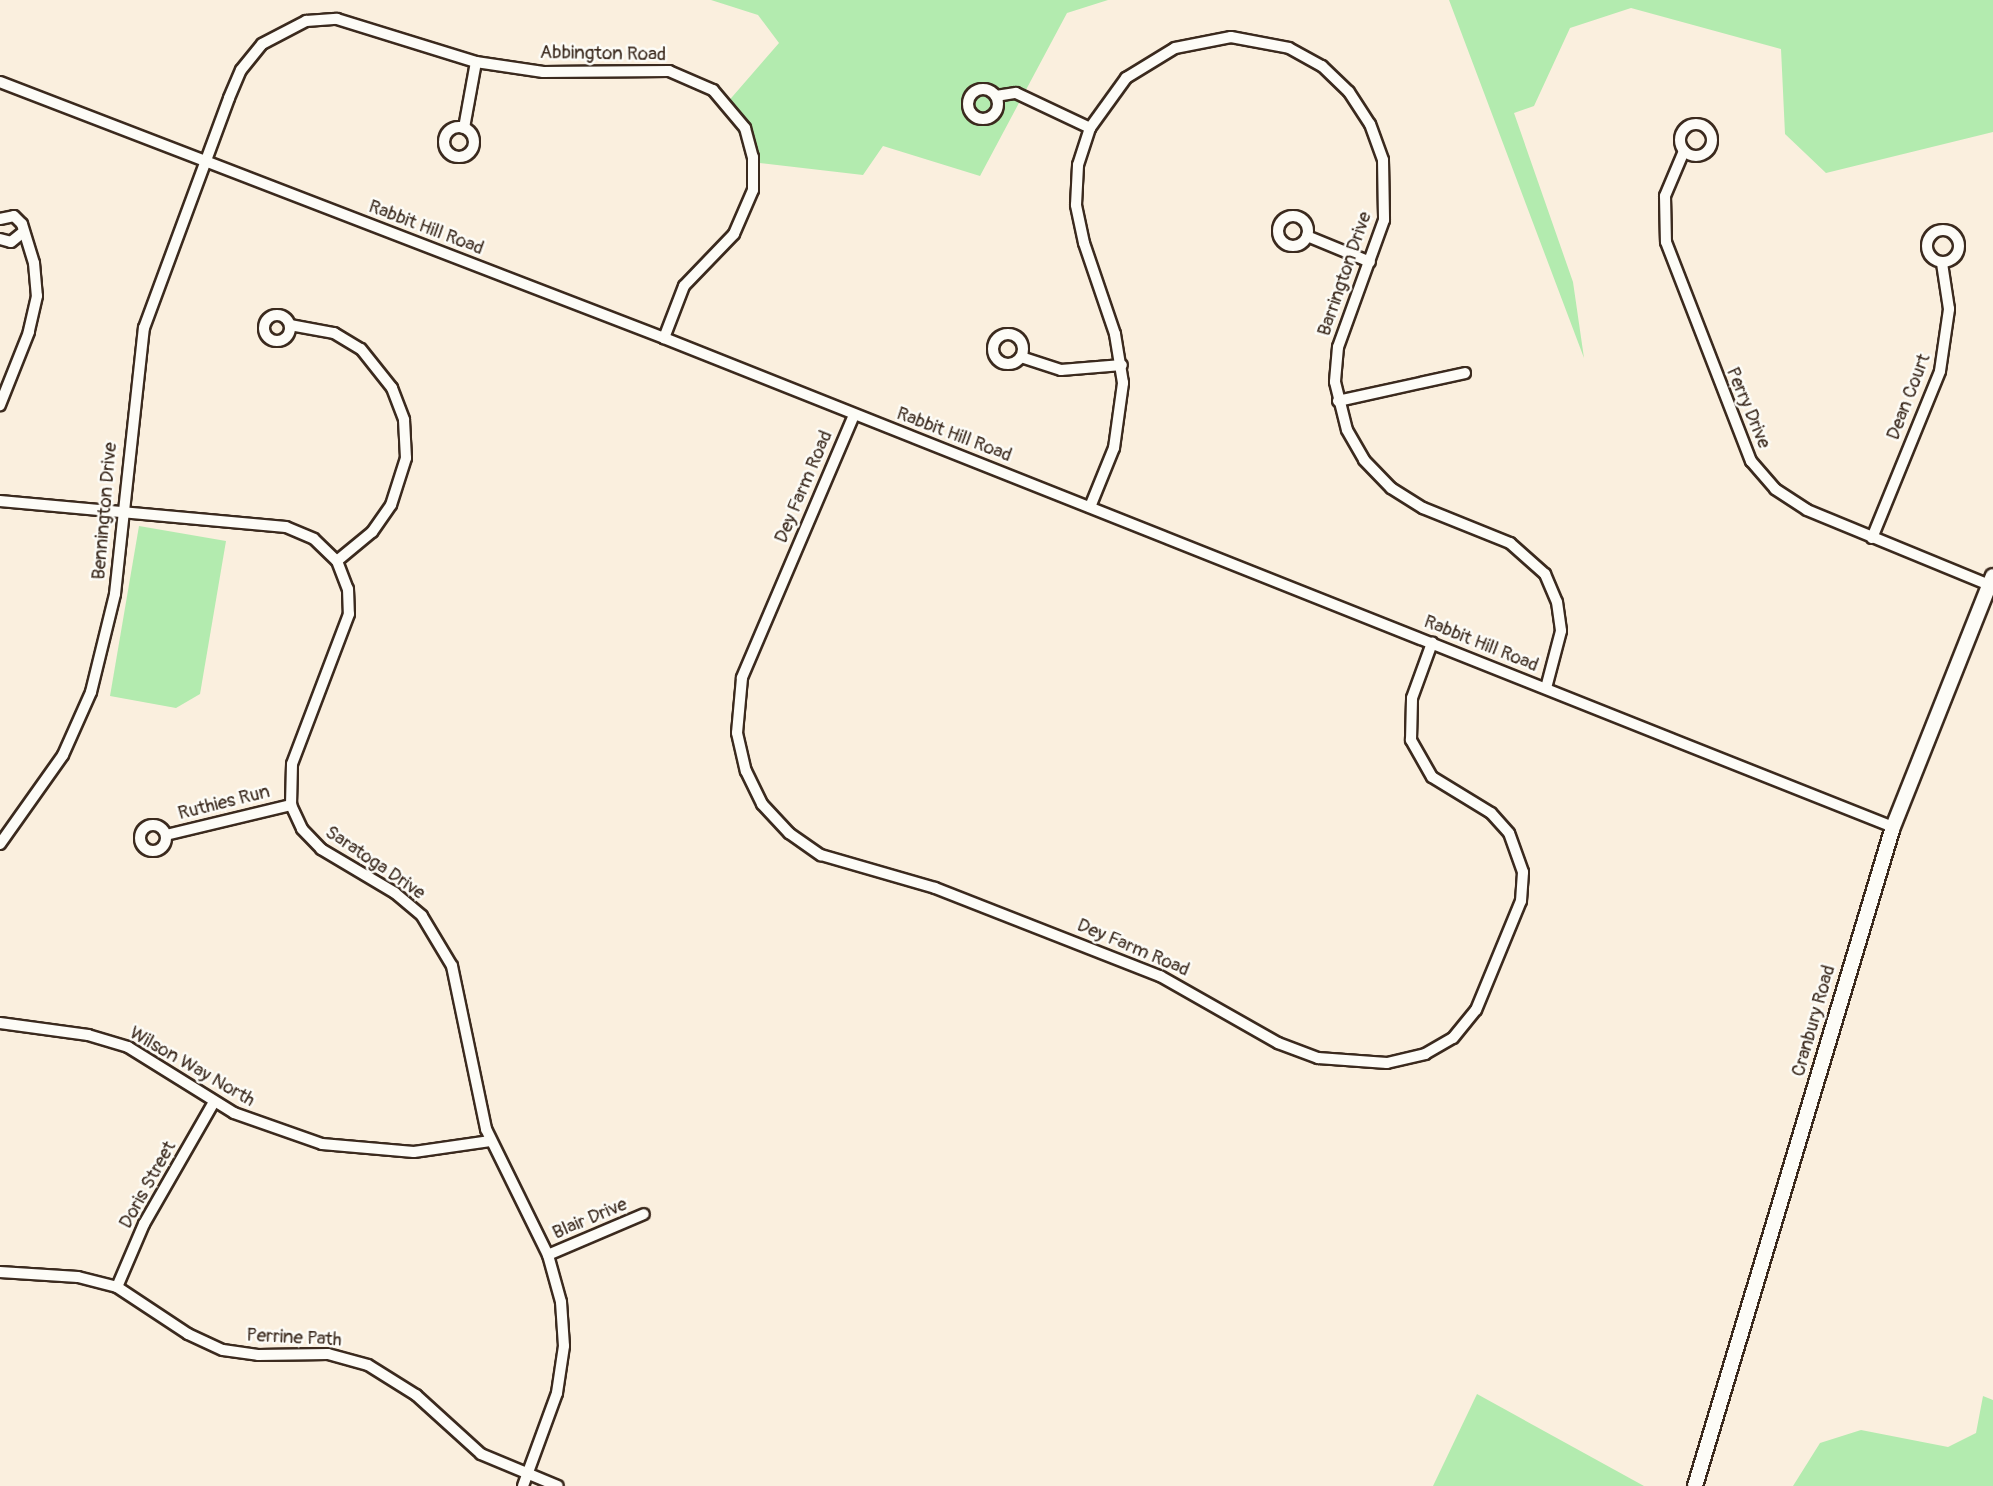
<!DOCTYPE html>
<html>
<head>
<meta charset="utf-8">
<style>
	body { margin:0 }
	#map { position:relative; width:1993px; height:1486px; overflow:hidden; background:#faefde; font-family:Pangolin,sans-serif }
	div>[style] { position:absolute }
	.green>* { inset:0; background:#b3ebaf }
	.roads { filter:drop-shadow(2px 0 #3b2a1e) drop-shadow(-2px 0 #3b2a1e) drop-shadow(0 2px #3b2a1e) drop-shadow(0 -2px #3b2a1e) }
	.street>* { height:10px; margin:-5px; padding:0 5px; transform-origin:5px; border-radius:5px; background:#fdfcf7 }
	.street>.ring { margin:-5px; padding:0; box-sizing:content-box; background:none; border:10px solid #fdfcf7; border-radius:50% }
	.secondary>* { height:14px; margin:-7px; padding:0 7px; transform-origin:7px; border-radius:7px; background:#fdfcf7 }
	span { translate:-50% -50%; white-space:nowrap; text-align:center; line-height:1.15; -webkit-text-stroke:5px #fdfcf7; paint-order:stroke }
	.street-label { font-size:19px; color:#3b2a1e }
</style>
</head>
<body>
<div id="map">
	<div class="green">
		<div style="clip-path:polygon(711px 0,1108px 0,1067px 13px,980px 176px,883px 146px,863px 175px,751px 162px,726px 104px,779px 43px,758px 15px)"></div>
		<div style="clip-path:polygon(1449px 0,1993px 0,1993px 132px,1826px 173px,1785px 134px,1781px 49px,1631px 8px,1570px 28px,1534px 106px,1514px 113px,1573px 282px,1584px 358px)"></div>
		<div style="clip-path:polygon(139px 526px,226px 541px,200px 694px,176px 708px,110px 696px)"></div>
		<div style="clip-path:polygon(1477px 1394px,1644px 1486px,1433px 1486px)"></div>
		<div style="clip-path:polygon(1983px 1396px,1993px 1400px,1993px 1486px,1793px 1486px,1820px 1443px,1861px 1430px,1948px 1447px,1976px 1433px)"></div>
	</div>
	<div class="roads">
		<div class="street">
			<div style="left:0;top:82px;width:712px;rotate:21.08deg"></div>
			<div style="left:664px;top:338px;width:1323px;rotate:21.7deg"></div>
			<div class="ring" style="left:968px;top:89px;width:20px;height:20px"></div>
			<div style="left:996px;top:96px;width:20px;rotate:-9deg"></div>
			<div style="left:1016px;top:93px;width:82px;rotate:25.3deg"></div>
			<div class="ring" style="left:1680px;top:124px;width:22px;height:22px"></div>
			<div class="ring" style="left:444px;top:127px;width:20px;height:20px"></div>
			<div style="left:464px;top:128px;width:67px;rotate:-79.7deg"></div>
			<div style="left:1684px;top:151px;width:49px;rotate:112.9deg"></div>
			<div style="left:1665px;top:196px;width:46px;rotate:88.8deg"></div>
			<div style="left:1666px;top:242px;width:235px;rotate:68.8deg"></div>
			<div style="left:1751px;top:461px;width:37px;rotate:49deg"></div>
			<div style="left:1775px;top:489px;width:38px;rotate:33deg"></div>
			<div style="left:1807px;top:510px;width:197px;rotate:22.4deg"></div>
			<div class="ring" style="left:1278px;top:216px;width:20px;height:20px"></div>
			<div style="left:0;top:219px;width:14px;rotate:-12deg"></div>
			<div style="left:14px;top:216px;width:11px;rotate:45deg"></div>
			<div style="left:22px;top:224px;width:41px;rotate:72.9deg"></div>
			<div style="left:34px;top:263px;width:33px;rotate:85deg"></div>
			<div style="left:37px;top:296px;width:37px;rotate:103deg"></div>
			<div style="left:29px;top:332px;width:79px;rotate:111.7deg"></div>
			<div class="ring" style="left:1927px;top:230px;width:22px;height:22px"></div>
			<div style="left:1307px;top:236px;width:68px;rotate:22.4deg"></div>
			<div style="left:0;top:239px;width:11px;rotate:15deg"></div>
			<div style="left:11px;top:242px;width:14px;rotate:-39deg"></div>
			<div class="ring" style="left:264px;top:315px;width:16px;height:16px"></div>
			<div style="left:290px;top:325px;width:45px;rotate:10.3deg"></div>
			<div style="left:334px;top:333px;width:31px;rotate:31deg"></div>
			<div style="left:361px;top:349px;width:50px;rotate:51.5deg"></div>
			<div style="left:392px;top:388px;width:34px;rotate:69deg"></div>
			<div style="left:404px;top:420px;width:38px;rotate:87deg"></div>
			<div style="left:406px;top:458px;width:49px;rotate:107.7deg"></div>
			<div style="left:391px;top:505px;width:33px;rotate:125deg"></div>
			<div style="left:372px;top:532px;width:45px;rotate:140.4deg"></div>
			<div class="ring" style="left:993px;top:334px;width:20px;height:20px"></div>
			<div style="left:1021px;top:357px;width:42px;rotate:18deg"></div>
			<div style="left:1061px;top:370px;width:61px;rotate:-4.7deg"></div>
			<div style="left:1338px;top:401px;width:130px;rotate:-12.4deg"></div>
			<div style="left:854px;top:415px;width:286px;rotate:113.1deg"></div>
			<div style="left:742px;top:678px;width:55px;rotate:95.2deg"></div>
			<div style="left:737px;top:733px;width:39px;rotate:77deg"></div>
			<div style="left:746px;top:771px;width:37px;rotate:64deg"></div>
			<div style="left:762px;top:804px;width:40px;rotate:47deg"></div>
			<div style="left:789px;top:833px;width:39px;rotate:35deg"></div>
			<div style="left:821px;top:855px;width:119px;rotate:16.1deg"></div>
			<div style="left:935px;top:888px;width:242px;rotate:21.4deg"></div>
			<div style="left:1160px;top:976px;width:136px;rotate:29.6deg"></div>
			<div style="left:1278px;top:1043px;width:43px;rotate:20.6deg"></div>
			<div style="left:1318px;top:1058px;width:69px;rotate:4.1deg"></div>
			<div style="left:1387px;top:1063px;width:39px;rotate:-13deg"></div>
			<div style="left:1425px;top:1054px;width:32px;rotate:-30deg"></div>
			<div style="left:1453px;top:1038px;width:36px;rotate:-51deg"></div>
			<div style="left:1476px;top:1010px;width:118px;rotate:-67.6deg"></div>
			<div style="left:1521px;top:901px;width:29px;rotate:-86deg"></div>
			<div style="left:1523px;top:872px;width:41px;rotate:-109.7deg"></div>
			<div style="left:1509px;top:833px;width:27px;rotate:-132deg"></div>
			<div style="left:1491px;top:813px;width:69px;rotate:-148.6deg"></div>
			<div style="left:1432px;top:777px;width:43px;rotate:-119.6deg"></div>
			<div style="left:1411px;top:740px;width:42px;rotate:-88.6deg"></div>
			<div style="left:1412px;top:698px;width:59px;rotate:-70deg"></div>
			<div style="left:0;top:501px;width:287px;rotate:5.2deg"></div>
			<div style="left:286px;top:527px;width:30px;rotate:23deg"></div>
			<div style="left:314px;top:539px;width:32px;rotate:44deg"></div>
			<div style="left:337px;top:561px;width:30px;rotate:69deg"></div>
			<div style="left:348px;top:589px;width:25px;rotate:88deg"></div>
			<div style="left:349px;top:614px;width:160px;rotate:110.8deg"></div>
			<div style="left:292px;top:764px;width:41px;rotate:91.4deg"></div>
			<div style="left:291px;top:805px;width:26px;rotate:65deg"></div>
			<div style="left:302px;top:829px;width:28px;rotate:46deg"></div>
			<div style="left:321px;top:849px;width:86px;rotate:30.7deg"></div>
			<div style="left:395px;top:893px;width:35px;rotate:40deg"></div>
			<div style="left:422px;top:916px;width:58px;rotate:59deg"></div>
			<div style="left:452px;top:966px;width:167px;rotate:78.2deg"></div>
			<div style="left:486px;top:1129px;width:140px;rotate:63.8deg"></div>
			<div style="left:548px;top:1255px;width:49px;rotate:74.5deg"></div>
			<div style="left:561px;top:1302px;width:44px;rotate:86.1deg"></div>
			<div style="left:564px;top:1346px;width:48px;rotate:98.5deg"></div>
			<div style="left:557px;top:1393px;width:99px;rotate:110.1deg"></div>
			<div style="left:1090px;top:507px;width:64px;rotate:-67.9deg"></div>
			<div style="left:1114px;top:448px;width:66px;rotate:-82.1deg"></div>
			<div style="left:1123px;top:383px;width:50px;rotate:-99.3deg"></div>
			<div style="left:1115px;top:334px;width:96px;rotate:-108.8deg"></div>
			<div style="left:1084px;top:243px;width:39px;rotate:-102deg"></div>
			<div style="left:1076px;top:205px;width:40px;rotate:-87.1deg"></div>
			<div style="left:1078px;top:165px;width:39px;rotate:-72deg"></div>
			<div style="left:1090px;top:128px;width:62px;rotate:-54.2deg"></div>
			<div style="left:1126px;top:78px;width:57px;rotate:-31.5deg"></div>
			<div style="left:1175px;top:48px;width:57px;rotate:-11.1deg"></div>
			<div style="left:1231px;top:37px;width:59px;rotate:10.7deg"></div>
			<div style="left:1289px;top:48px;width:38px;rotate:29deg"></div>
			<div style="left:1322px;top:66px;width:37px;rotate:44deg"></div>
			<div style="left:1349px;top:92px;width:38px;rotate:57deg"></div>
			<div style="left:1370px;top:124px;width:38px;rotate:70deg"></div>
			<div style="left:1383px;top:160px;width:60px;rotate:89deg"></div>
			<div style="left:1384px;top:220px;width:135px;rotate:109.9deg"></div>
			<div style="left:1338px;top:347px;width:35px;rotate:95deg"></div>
			<div style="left:1335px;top:382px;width:49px;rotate:76deg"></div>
			<div style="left:1347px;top:430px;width:34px;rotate:60deg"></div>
			<div style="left:1364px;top:460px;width:39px;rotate:46deg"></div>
			<div style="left:1391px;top:488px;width:38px;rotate:32deg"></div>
			<div style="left:1423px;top:508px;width:94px;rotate:21.9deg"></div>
			<div style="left:1510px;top:543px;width:47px;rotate:41.5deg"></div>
			<div style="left:1545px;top:574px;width:30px;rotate:67deg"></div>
			<div style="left:1557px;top:602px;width:29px;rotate:82deg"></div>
			<div style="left:1561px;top:631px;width:59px;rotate:104.7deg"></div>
			<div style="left:1872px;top:538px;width:180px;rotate:-67.8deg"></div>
			<div style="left:1940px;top:371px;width:63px;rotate:-81.7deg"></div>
			<div style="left:1949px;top:309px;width:47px;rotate:-98.7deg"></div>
			<div class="ring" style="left:140px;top:825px;width:16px;height:16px"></div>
			<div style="left:166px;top:835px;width:129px;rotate:-13.5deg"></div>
			<div style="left:0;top:844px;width:109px;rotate:-54.7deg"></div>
			<div style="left:63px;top:755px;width:69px;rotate:-66deg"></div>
			<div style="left:91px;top:692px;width:101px;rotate:-76.2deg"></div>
			<div style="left:115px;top:594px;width:268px;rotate:-83.8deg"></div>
			<div style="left:144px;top:328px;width:245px;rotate:-69.7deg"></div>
			<div style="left:229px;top:98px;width:30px;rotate:-67deg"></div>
			<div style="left:241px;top:70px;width:33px;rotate:-51deg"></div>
			<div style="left:262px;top:44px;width:50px;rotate:-27.6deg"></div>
			<div style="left:306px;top:21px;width:31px;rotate:-4deg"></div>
			<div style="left:337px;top:19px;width:145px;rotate:17.2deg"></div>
			<div style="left:476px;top:62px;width:68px;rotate:8.5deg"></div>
			<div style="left:543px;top:72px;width:126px;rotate:-0.5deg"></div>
			<div style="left:669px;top:71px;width:48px;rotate:23.4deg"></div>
			<div style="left:713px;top:90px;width:50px;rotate:49.9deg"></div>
			<div style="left:745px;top:128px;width:30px;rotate:75deg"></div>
			<div style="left:753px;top:157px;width:33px;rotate:90deg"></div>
			<div style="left:753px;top:190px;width:48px;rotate:113.4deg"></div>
			<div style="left:734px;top:234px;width:72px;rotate:133.9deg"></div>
			<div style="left:684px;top:286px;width:56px;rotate:111deg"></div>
			<div style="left:0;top:1023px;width:89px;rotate:7.8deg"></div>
			<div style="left:88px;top:1035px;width:42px;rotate:16.7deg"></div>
			<div style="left:128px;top:1047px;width:125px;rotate:31.9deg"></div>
			<div style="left:234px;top:1113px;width:93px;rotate:19.4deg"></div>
			<div style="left:322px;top:1144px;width:92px;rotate:5deg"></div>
			<div style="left:414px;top:1152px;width:77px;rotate:-8.2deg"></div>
			<div style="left:548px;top:1255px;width:104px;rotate:-23.1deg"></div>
			<div style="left:0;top:1272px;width:78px;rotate:3.7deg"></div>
			<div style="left:78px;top:1277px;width:40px;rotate:14.4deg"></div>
			<div style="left:117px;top:1287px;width:85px;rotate:33.5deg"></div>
			<div style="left:188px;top:1334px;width:38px;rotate:25deg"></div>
			<div style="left:223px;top:1350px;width:35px;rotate:8deg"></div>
			<div style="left:258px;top:1355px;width:70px;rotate:-0.8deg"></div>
			<div style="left:328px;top:1354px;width:41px;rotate:15.4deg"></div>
			<div style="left:368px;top:1365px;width:57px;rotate:32deg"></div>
			<div style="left:416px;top:1395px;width:88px;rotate:42.2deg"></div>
			<div style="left:481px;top:1454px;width:83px;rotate:22.6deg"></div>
			<div style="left:117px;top:1287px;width:69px;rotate:-66.8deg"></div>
			<div style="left:144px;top:1224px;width:141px;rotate:-60.2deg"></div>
		</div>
		<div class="secondary">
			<div style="left:1695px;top:1486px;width:688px;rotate:-73.28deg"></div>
			<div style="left:1893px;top:827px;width:270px;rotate:-68.3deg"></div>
		</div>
	</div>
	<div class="street-label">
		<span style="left:603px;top:54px;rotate:1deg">Abbington Road</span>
		<span style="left:426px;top:228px;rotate:21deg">Rabbit Hill Road</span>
		<span style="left:1345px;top:274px;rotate:-71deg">Barrington Drive</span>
		<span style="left:1909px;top:397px;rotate:-69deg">Dean Court</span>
		<span style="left:1748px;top:408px;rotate:67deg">Perry Drive</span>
		<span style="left:954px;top:435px;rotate:21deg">Rabbit Hill Road</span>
		<span style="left:804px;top:487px;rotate:-67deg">Dey Farm Road</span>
		<span style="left:105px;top:511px;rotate:-85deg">Bennington Drive</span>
		<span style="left:1481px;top:644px;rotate:22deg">Rabbit Hill Road</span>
		<span style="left:224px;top:803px;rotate:-14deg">Ruthies Run</span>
		<span style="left:375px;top:863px;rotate:34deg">Saratoga Drive</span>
		<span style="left:1133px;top:948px;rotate:23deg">Dey Farm Road</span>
		<span style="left:1814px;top:1021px;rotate:-74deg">Cranbury Road</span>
		<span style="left:192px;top:1067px;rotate:30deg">Wilson Way North</span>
		<span style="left:148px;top:1185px;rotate:-61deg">Doris Street</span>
		<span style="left:590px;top:1219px;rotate:-23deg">Blair Drive</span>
		<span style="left:294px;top:1338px;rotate:3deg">Perrine Path</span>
	</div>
</div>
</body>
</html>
